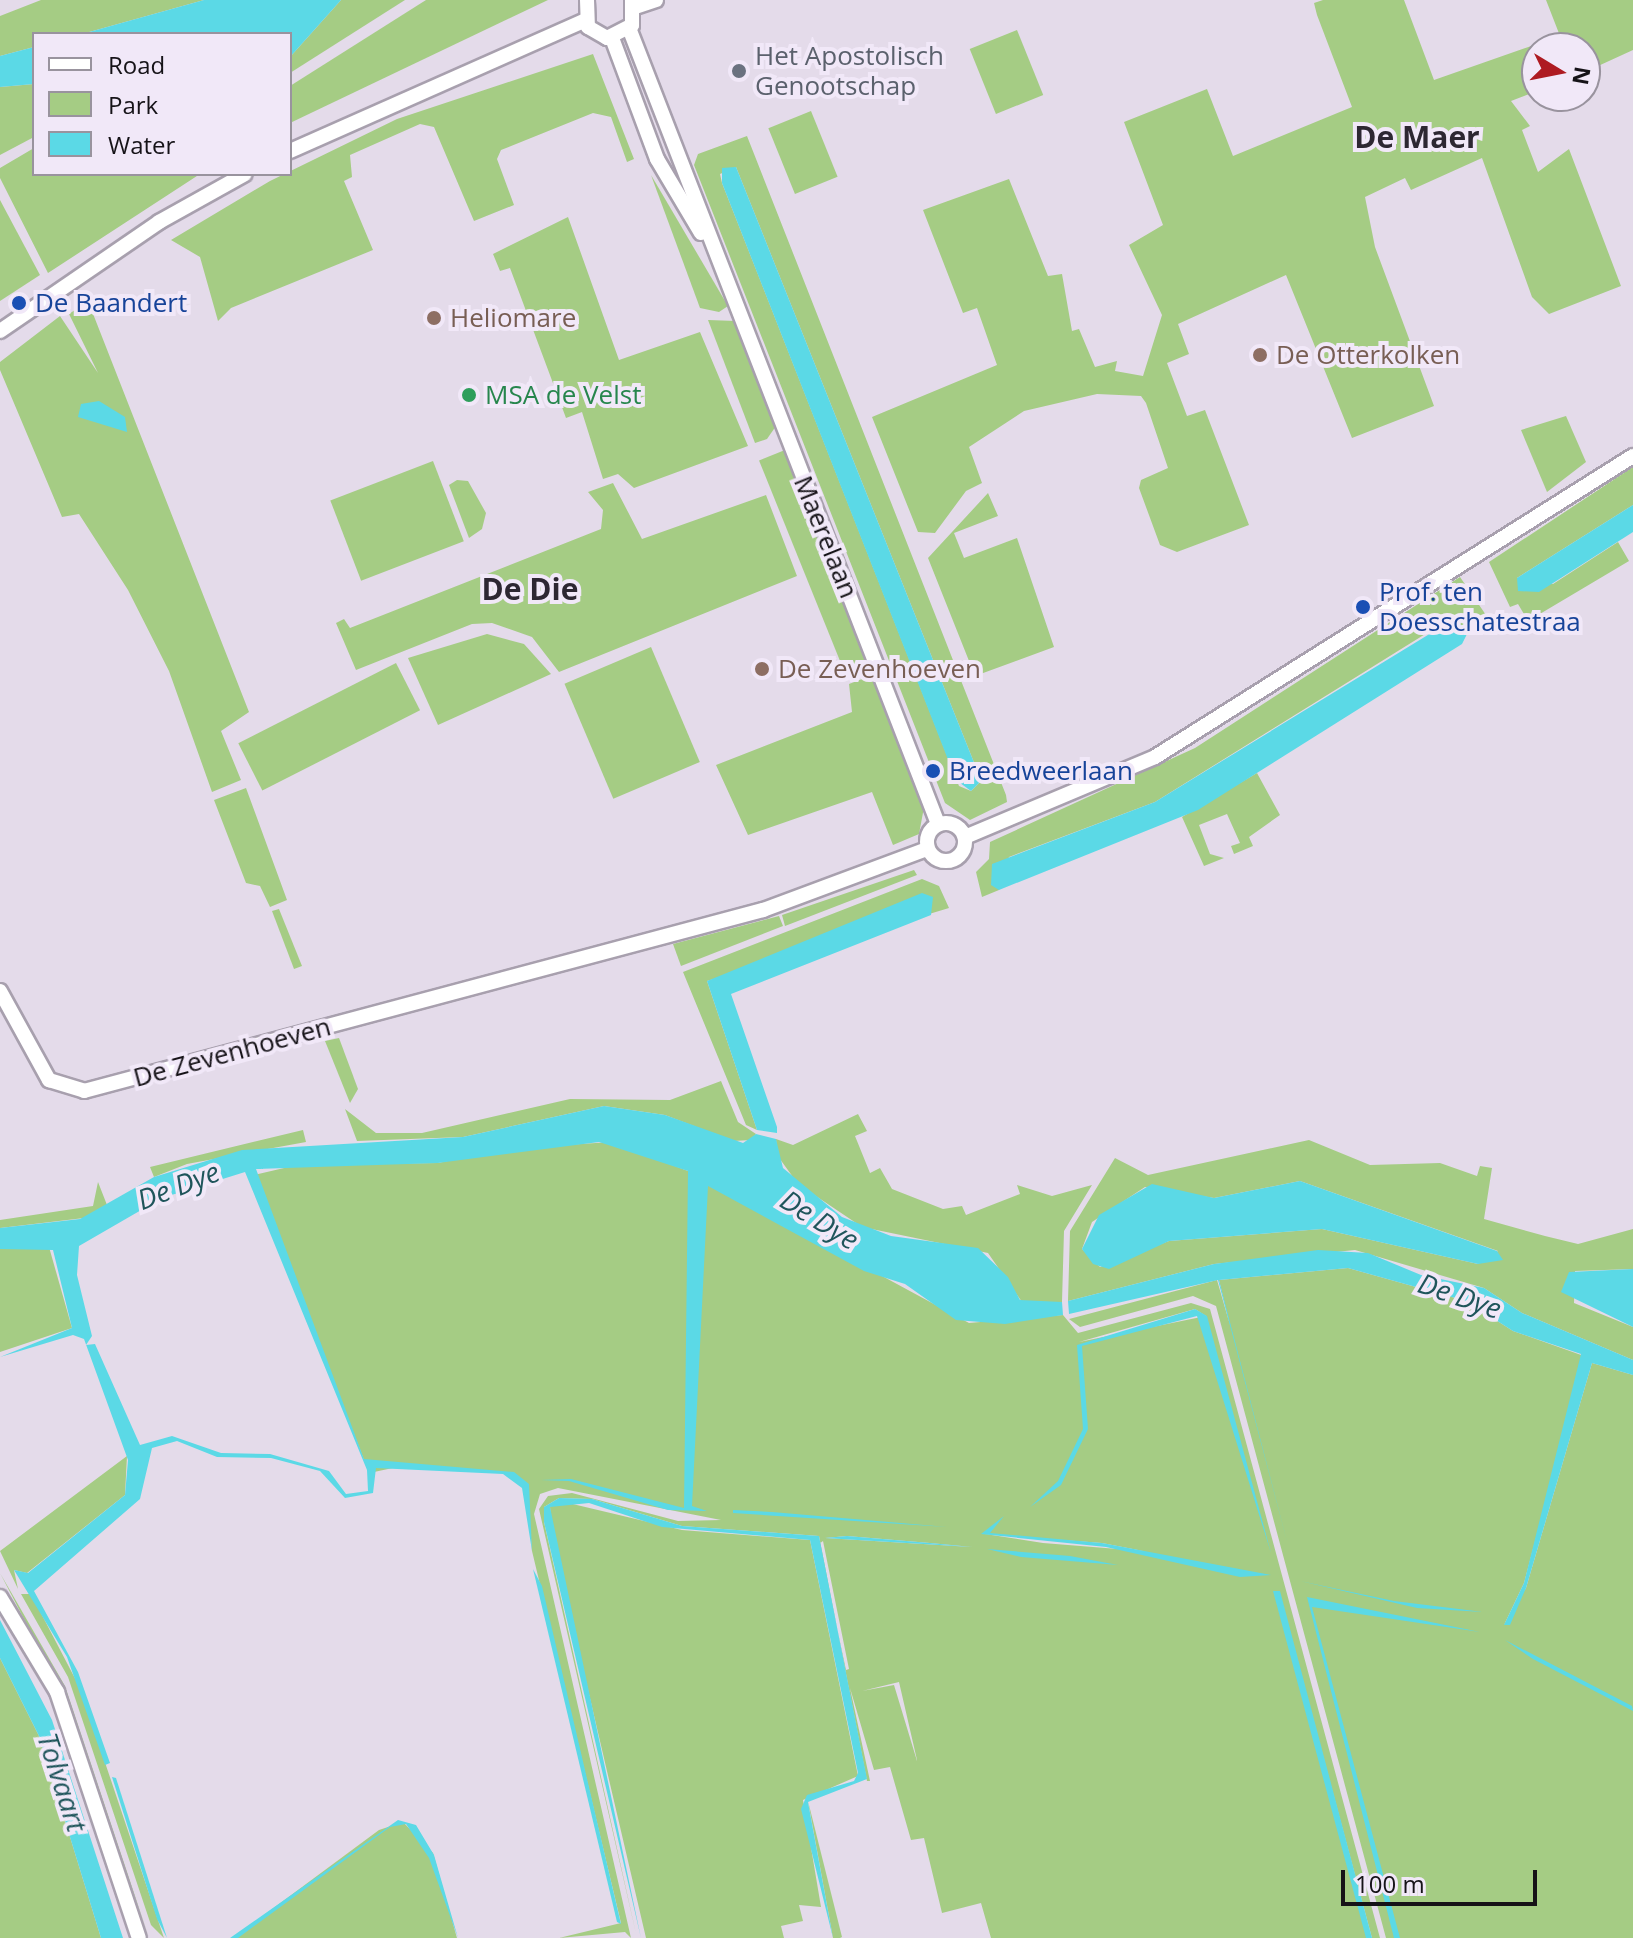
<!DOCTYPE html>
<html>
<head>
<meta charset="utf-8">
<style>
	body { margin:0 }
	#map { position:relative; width:1633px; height:1938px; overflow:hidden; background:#e4dbea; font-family:"Open Sans",sans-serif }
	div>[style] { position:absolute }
	.green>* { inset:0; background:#a5cc84; transform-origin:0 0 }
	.water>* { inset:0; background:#5bd9e6 }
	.roads { filter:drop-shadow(2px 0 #a8a0ae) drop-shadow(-2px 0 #a8a0ae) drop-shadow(0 2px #a8a0ae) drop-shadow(0 -2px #a8a0ae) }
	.tertiary>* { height:14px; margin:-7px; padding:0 7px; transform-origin:7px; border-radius:7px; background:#fff }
	.tertiary>.ring { margin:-7px; padding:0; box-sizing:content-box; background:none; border:14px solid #fff; border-radius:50% }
	.secondary>* { height:14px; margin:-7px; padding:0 7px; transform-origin:7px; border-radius:7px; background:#fff }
	.dots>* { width:22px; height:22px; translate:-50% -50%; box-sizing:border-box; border:4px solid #f1e8f8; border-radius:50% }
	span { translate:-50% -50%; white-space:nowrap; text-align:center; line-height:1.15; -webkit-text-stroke:8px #f1e8f8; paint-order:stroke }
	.worship-label { font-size:26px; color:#5b616d }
	.left { translate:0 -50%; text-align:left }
	.transit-label { font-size:26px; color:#164399 }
	.education-label { font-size:26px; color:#785e54 }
	.leisure-label { font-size:26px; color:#27864d }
	.street-label { font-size:26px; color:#161318 }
	.water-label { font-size:28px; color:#1f555b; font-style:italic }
	.quarter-label { font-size:30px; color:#2d2732; font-weight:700 }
	.legend { position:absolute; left:32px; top:32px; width:260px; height:144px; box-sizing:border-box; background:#f1e8f8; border:2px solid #99939e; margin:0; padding:10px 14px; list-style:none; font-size:24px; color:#161318 }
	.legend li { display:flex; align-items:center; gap:16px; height:40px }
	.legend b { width:40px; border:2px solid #99939e }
	.north { position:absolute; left:1521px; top:32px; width:80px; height:80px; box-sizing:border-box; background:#f1e8f8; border:2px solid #99939e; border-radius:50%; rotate:100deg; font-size:22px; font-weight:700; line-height:32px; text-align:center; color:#161318 }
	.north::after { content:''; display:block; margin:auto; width:28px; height:36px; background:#ae1b22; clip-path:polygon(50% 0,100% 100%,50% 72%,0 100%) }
	.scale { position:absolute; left:1341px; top:1870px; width:196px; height:36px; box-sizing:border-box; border:4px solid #161318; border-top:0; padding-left:10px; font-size:24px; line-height:28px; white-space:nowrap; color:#161318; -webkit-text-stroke:6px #f1e8f8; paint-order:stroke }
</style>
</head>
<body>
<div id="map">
	<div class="green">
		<div style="clip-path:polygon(41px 0,204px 0,82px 34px,34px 34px,34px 47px,0 56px,0 16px)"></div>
		<div style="clip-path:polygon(341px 0,405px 0,290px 73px,290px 57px)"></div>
		<div style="clip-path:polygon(426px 0,548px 0,290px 123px,290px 86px)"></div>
		<div style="clip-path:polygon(1323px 0,1404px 0,1434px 80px,1560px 36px,1546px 0,1633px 0,1633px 50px,1585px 72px,1585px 48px,1537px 48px,1537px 91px,1511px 101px,1530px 126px,1522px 130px,1538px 172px,1569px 149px,1621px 286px,1549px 314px,1532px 297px,1482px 158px,1411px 190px,1405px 178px,1365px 197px,1375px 247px,1434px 406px,1352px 438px,1286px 275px,1178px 324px,1189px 354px,1167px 363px,1187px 416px,1205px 410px,1249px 525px,1177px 552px,1160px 545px,1139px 488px,1141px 480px,1168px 468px,1146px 403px,1141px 396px,1097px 394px,1024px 411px,969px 447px,982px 483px,966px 491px,935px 533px,918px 532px,872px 417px,997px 365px,977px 308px,963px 313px,923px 210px,1009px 179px,1048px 276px,1062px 274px,1072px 331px,1079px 329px,1095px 367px,1117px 361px,1115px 371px,1143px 376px,1162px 315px,1129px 245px,1163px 225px,1124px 122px,1207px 89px,1233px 156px,1352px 107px,1317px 15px,1314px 3px)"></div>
		<div style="left:1017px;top:30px;width:70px;height:51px;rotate:68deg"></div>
		<div style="clip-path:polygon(593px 54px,634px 159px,627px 162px,611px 117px,593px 113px,501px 150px,497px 159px,514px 205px,474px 221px,434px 127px,420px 124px,350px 155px,352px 177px,344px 181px,373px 250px,231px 308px,218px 321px,200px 257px,171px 240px,270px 181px,397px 119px)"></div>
		<div style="clip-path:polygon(34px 84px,34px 137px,0 155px,0 87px)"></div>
		<div style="left:811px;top:111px;width:71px;height:46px;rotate:68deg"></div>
		<div style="clip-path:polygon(evenodd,747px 136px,1006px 795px,1007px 802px,970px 820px,945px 803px,694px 165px,698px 154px,747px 136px,736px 167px,975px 765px,979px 783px,971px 791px,959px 786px,722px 183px,720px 174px,736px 167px)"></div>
		<div style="clip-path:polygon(34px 148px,34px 174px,200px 174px,48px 273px,0 178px,0 168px)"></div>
		<div style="clip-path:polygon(651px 175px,728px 306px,719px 312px,700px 308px)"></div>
		<div style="clip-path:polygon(0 200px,40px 275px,0 301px)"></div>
		<div style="clip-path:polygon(568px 217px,619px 360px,700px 332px,748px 446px,634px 488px,618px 474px,603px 479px,582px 412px,566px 418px,510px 268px,500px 271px,493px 254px)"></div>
		<div style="clip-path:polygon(88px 301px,249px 712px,221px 731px,241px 780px,212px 792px,169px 671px,128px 590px,79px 514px,62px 517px,0 370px,0 362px,60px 316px,98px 373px,69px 314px)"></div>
		<div style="clip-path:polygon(708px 320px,736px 321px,776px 426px,767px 439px,755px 443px)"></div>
		<div style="clip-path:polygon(1566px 416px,1586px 462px,1547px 492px,1521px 430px)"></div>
		<div style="left:785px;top:450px;width:234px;height:28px;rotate:68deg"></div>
		<div style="left:433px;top:461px;width:86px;height:110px;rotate:69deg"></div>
		<div style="clip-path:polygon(1633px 467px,1633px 505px,1517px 578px,1553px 584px,1618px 542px,1629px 561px,1528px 621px,1518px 604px,1510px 607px,1489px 562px)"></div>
		<div style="clip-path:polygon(457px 480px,468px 481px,486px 513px,482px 529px,469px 538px,449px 485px)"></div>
		<div style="clip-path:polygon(613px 483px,642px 539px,766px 495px,797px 576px,559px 672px,532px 637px,492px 623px,472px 624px,356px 670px,336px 623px,344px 619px,350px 628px,601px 529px,603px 510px,588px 492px)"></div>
		<div style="clip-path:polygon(988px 493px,998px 516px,954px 533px,964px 558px,1017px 538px,1054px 647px,975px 676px,928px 558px)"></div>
		<div style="clip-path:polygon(1460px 577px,1488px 618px,1468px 635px,1443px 623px,1155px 802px,1009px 857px,999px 890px,982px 897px,976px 872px,989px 859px,990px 842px,1195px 748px)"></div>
		<div style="clip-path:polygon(487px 634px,524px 644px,551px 674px,438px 725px,408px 658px)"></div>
		<div style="left:651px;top:647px;width:125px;height:94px;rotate:67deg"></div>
		<div style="left:396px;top:663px;width:53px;height:177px;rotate:63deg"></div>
		<div style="clip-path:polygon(875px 674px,925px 802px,919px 834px,893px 845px,872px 792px,748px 835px,716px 765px,852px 712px,849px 684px)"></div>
		<div style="clip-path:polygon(1257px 773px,1280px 815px,1249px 837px,1253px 846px,1234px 854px,1231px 846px,1240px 843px,1227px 814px,1199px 825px,1210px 854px,1224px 858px,1204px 866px,1182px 817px)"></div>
		<div style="clip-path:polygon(246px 788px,287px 900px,270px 907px,260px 886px,246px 883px,214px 800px)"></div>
		<div style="clip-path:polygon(914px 870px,917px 875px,785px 926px,782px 915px)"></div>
		<div style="clip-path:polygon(922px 879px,939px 886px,949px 908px,707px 981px,757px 1130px,746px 1125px,683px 972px)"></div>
		<div style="clip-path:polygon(279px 909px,302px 966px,294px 969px,272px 911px)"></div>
		<div style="clip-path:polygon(779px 916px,783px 926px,681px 966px,673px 944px)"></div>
		<div style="clip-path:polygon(339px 1038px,358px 1089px,350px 1103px,325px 1041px)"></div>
		<div style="clip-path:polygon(721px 1081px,738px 1122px,756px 1134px,751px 1140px,733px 1141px,665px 1115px,604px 1106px,463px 1137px,357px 1141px,345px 1109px,376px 1133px,422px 1133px,570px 1099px,670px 1100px)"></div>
		<div style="clip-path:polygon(858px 1114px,867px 1131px,855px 1136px,870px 1173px,880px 1168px,892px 1189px,943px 1209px,962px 1206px,966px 1215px,1020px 1194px,1017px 1185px,1052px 1196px,1092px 1185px,1064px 1231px,1062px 1302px,1022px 1302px,988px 1253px,862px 1227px,798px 1184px,777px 1155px,776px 1139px,793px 1145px)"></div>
		<div style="clip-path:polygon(303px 1130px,306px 1142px,187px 1164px,154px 1177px,150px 1167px)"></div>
		<div style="clip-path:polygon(evenodd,1309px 1140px,1370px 1165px,1440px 1163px,1477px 1176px,1480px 1166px,1492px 1168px,1484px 1219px,1545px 1236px,1578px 1244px,1633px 1229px,1633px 1269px,1575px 1271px,1574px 1303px,1633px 1327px,1633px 1360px,1522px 1313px,1484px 1288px,1355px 1250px,1214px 1264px,1068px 1301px,1070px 1231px,1115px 1158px,1148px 1175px,1309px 1140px,1300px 1181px,1498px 1251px,1478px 1264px,1322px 1229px,1169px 1241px,1100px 1267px,1082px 1249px,1092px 1222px,1145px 1187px,1214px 1198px,1300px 1181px)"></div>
		<div style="clip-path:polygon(evenodd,611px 1142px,688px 1171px,969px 1323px,1063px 1315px,1078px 1333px,1191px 1303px,1210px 1309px,1380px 1938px,1372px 1938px,1278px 1589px,1370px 1938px,991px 1938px,981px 1903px,942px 1913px,924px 1838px,911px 1840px,890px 1767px,874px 1770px,850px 1688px,870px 1781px,867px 1781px,819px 1536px,682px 1526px,592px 1499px,559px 1498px,544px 1507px,544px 1522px,637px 1938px,539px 1509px,548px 1496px,572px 1493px,678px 1521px,721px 1520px,558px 1488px,540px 1494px,534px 1514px,631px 1938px,625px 1932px,559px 1938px,621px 1923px,532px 1551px,527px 1489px,503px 1473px,402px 1466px,374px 1472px,366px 1465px,254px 1175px,297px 1165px,438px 1163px,505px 1149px,611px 1142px,1195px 1309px,1206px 1316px,1079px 1342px,1195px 1309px,611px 1142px,985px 1534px,1102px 1543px,1143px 1551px,1043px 1543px,985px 1534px,611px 1142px,847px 1536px,930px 1543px,972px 1547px,825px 1538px,847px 1536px,611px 1142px,823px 1541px,849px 1669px,846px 1670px,819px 1544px,823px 1541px,611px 1142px,899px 1682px,917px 1760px,917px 1761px,894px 1685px,862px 1691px,899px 1682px)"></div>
		<div style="clip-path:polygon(98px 1182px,107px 1205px,84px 1218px,0 1228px,0 1220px,93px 1206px)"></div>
		<div style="clip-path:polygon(49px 1247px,72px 1328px,0 1352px,0 1249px)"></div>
		<div style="clip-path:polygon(1348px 1268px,1466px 1301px,1513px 1331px,1584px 1356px,1524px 1583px,1504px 1625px,1526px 1588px,1592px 1363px,1633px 1375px,1633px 1938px,1386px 1938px,1216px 1306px,1193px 1296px,1080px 1327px,1069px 1319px,1217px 1280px,1230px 1325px,1219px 1280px)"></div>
		<div style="clip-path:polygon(127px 1456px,125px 1495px,27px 1573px,14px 1570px,18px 1589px,0 1551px)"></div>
		<div style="clip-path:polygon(560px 1501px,682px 1530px,810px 1540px,858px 1776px,803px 1800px,821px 1907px,799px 1905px,803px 1921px,781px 1926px,784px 1938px,646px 1938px,553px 1540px,550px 1507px)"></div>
		<div style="clip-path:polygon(0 1573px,65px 1686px,149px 1938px,68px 1703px)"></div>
		<div style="clip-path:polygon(21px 1594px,31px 1594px,80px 1688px,164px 1938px,151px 1925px,68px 1677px)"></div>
		<div style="clip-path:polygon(0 1658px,39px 1736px,101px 1938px,0 1938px)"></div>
		<div style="clip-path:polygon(808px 1801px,842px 1937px,840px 1938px,833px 1938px)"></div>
		<div style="clip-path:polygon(403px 1822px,433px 1853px,457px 1938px,233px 1938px,379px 1830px)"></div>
	</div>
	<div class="water">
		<div style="clip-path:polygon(204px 0,341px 0,290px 57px,290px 34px,82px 34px)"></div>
		<div style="clip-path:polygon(34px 47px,34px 84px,0 87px,0 56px)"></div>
		<div style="clip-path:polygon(736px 167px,975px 765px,979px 783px,971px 791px,956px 780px,722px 183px,722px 168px)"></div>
		<div style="clip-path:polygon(99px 401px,125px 417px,127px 432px,78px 417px,81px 404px)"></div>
		<div style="clip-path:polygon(1633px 505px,1633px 532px,1539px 592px,1518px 591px,1517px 578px)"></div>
		<div style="clip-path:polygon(1454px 619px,1468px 632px,1462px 644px,1198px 810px,999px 890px,991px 885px,992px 864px,1155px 802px)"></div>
		<div style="clip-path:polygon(922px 893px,933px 897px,931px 915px,731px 994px,777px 1127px,777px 1133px,757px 1130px,707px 981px)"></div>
		<div style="clip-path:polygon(evenodd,604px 1106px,665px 1115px,743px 1143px,756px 1134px,776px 1139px,783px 1168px,842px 1217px,891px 1236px,978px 1248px,1008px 1277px,1020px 1300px,1062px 1302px,1063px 1315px,1005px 1324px,956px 1320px,905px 1284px,864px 1271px,708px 1186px,692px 1506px,707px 1511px,668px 1510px,569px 1481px,541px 1480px,571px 1479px,684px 1508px,688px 1171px,599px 1142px,438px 1163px,256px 1169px,364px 1459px,514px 1472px,529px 1484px,532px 1551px,522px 1488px,503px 1474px,376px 1468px,373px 1493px,345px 1498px,320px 1471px,271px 1458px,217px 1457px,177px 1441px,152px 1448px,140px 1499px,34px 1591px,78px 1672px,110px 1763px,105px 1765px,67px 1657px,14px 1570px,28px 1573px,125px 1495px,128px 1460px,84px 1339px,73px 1335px,0 1357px,72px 1328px,53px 1250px,0 1249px,0 1228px,80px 1219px,154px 1177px,242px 1150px,463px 1137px,604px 1106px,245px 1172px,367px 1470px,368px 1491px,346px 1494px,329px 1471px,270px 1454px,221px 1453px,172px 1436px,140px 1445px,95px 1344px,86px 1345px,92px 1336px,77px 1275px,79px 1246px,162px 1198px,245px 1172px)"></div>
		<div style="clip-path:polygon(1300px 1181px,1497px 1251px,1503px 1260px,1478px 1264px,1322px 1229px,1169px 1241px,1109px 1269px,1093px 1264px,1082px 1249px,1099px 1215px,1152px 1184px,1214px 1198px)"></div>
		<div style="clip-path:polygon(1318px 1250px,1368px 1253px,1421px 1275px,1484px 1288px,1522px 1313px,1633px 1360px,1633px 1375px,1592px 1363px,1526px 1588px,1510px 1625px,1504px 1625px,1524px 1583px,1581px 1354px,1513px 1331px,1466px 1301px,1348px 1268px,1219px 1280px,1289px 1549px,1218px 1280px,1069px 1314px,1068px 1301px,1214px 1264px)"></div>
		<div style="clip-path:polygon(1633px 1269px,1633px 1327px,1561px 1292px,1569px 1272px)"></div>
		<div style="clip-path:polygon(1195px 1309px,1207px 1316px,1271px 1553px,1197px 1316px,1082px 1346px,1088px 1429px,1061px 1485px,1030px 1507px,1058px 1481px,1083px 1429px,1077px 1345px)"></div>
		<div style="clip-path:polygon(559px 1498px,592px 1499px,682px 1526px,819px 1536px,867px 1779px,808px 1802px,833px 1938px,801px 1809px,807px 1795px,854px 1781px,858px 1773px,810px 1540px,662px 1527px,589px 1503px,550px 1507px,641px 1938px,544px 1522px,544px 1507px)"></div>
		<div style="clip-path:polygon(733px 1510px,772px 1512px,947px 1527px,733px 1513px)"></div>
		<div style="clip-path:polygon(1004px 1516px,990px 1533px,1102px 1543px,1271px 1575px,1240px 1577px,1106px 1547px,981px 1534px)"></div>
		<div style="clip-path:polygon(847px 1536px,930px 1543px,972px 1547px,825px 1538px)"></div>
		<div style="clip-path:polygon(987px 1549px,1070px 1556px,1118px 1565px,1021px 1557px)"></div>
		<div style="clip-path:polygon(533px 1569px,542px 1586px,621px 1924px,617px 1922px)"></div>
		<div style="clip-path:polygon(1300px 1581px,1394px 1601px,1483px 1612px,1417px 1608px)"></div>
		<div style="clip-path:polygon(1273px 1591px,1280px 1591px,1372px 1938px,1366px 1938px)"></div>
		<div style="clip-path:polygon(1307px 1597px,1480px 1632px,1312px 1607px,1400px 1938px,1394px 1938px)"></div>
		<div style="clip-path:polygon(0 1620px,52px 1720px,123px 1938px,101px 1938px,39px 1736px,0 1658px)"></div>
		<div style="clip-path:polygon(1505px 1640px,1632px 1706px,1633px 1711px,1533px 1659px)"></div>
		<div style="clip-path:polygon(112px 1777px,116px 1778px,167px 1938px,157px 1919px)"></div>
		<div style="clip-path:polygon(398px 1820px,416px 1825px,434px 1855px,458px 1938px,429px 1858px,406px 1824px,390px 1827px,238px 1938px,230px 1938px)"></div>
	</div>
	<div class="roads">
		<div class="tertiary">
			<div style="left:629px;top:28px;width:854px;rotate:68.78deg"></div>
			<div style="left:612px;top:38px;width:129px;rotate:69.6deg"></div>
			<div style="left:657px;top:159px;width:86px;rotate:59.3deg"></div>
			<div class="ring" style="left:927px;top:823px;width:24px;height:24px"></div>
			<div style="left:965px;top:837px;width:206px;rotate:-22.8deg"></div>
			<div style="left:1155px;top:757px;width:565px;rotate:-32.2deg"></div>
			<div style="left:0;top:991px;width:102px;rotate:61.2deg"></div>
			<div style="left:49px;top:1080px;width:37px;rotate:17deg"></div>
			<div style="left:84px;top:1091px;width:703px;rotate:-14.93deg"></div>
			<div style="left:763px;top:910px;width:175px;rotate:-20.4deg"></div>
		</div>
		<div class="secondary">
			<div style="left:587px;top:0;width:27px;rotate:88deg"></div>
			<div style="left:588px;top:27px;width:22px;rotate:30deg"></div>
			<div style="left:607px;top:38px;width:28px;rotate:-27deg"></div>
			<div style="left:632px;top:25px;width:25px;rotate:-90deg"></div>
			<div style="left:635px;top:7px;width:22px;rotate:-18deg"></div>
			<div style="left:290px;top:151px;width:323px;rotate:-23.9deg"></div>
			<div style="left:0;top:331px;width:193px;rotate:-34.4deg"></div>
			<div style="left:159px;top:222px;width:98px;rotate:-29.2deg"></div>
			<div style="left:0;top:1597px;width:111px;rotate:59deg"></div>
			<div style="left:57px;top:1692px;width:259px;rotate:71.6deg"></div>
		</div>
	</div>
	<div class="dots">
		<div style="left:739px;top:71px;background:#6b7280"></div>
		<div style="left:19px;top:303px;background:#1a4fb4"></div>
		<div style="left:434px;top:318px;background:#8d6e63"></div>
		<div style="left:1260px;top:355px;background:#8d6e63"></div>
		<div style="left:469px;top:395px;background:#2e9e5b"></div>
		<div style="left:1363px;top:607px;background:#1a4fb4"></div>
		<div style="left:762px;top:669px;background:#8d6e63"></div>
		<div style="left:933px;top:771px;background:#1a4fb4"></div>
	</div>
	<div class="worship-label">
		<span class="left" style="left:755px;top:71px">Het Apostolisch<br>Genootschap</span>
	</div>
	<div class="transit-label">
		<span class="left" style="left:35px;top:303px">De Baandert</span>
		<span class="left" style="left:1379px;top:607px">Prof. ten<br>Doesschatestraa</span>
		<span class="left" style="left:949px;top:771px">Breedweerlaan</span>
	</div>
	<div class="education-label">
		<span class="left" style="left:450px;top:318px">Heliomare</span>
		<span class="left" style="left:1276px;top:355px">De Otterkolken</span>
		<span class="left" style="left:778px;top:669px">De Zevenhoeven</span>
	</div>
	<div class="leisure-label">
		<span class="left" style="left:485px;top:395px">MSA de Velst</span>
	</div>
	<div class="street-label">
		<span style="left:826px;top:537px;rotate:68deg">Maerelaan</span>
		<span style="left:232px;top:1052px;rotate:-15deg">De Zevenhoeven</span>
	</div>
	<div class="water-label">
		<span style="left:178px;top:1185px;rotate:-21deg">De Dye</span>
		<span style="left:820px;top:1219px;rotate:32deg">De Dye</span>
		<span style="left:1460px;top:1295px;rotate:19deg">De Dye</span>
		<span style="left:63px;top:1782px;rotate:72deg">Tolvaart</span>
	</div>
	<div class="quarter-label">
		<span style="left:1417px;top:137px">De Maer</span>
		<span style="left:530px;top:589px">De Die</span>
	</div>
	<ul class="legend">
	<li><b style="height:10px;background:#fff"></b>Road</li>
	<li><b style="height:22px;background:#a5cc84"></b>Park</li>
	<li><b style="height:22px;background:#5bd9e6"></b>Water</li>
	</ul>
	<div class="north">N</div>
	<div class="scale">100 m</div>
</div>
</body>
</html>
